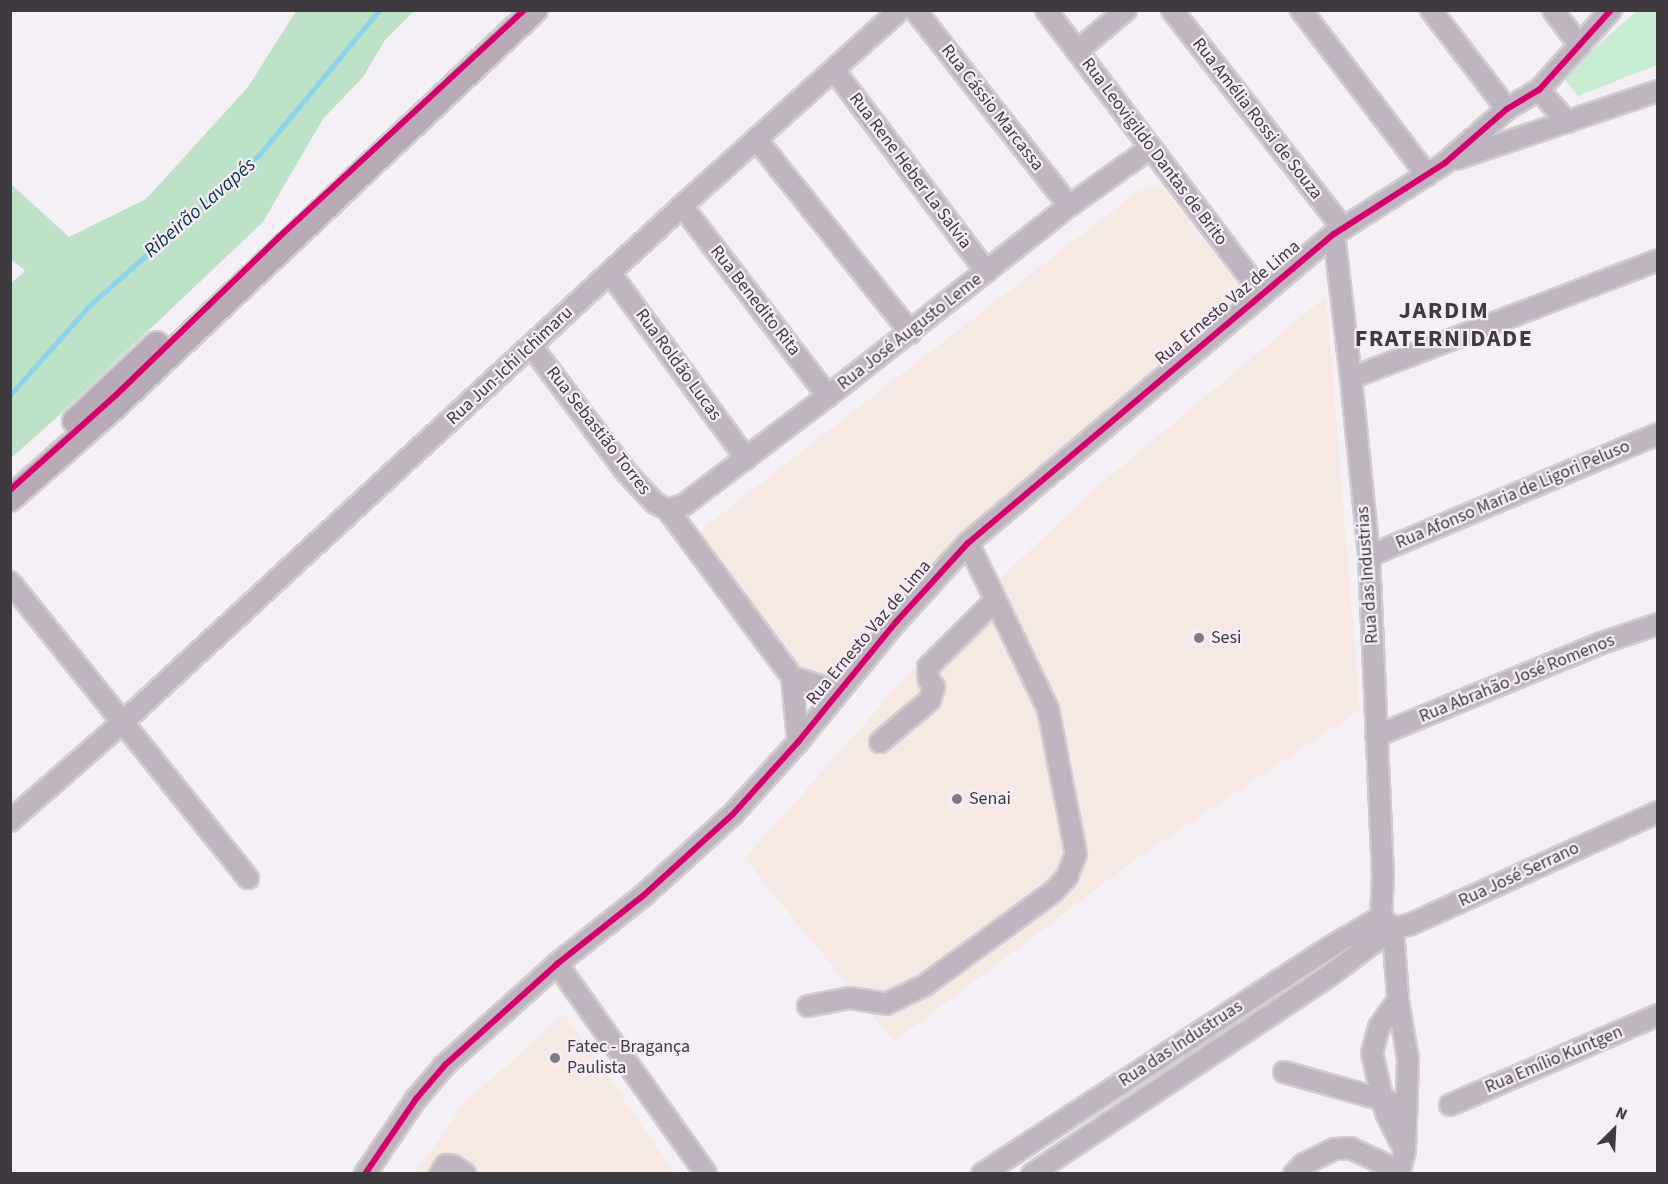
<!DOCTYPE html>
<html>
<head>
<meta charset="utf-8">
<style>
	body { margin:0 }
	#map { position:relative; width:1668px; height:1184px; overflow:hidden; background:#f5f0f6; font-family:"Source Sans 3",sans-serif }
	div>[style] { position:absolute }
	.education>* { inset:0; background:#f6e9e3 }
	.green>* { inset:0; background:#c9ecd3 }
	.forest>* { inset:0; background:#bde2c8 }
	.stream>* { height:4.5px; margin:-2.25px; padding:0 2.25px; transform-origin:2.25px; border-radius:2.25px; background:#8dd3e9 }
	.roads { filter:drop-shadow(2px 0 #d0ccd1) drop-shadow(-2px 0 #d0ccd1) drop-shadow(0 2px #d0ccd1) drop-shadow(0 -2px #d0ccd1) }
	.minor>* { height:20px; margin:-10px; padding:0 10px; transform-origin:10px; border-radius:10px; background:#bfb4bf }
	.major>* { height:24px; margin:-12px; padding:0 12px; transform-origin:12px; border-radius:12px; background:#b9aab8 }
	.cycleway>* { height:6px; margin:-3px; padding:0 3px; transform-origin:3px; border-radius:3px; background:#d6006c }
	.dots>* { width:16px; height:16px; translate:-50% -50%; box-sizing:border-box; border:3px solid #f7edf9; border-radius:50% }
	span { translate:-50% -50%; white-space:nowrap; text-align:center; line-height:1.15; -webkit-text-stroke:4.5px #f7edf9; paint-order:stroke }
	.street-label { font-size:18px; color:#3e3a3f }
	.poi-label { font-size:18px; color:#3e3a3f }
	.left { translate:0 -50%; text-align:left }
	.water-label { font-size:20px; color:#043641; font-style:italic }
	.district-label { font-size:24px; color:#3e3a3f; font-weight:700; letter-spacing:1.5px }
	.frame { position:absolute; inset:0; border:12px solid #3e3a3f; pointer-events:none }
	.north { position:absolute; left:1584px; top:1100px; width:60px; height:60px; -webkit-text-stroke:4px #f7edf9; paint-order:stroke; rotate:24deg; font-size:16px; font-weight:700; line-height:24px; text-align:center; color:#3e3a3f }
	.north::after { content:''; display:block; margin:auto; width:21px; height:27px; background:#3e3a3f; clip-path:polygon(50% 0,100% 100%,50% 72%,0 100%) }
</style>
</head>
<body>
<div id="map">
	<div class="education">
		<div style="clip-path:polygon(1153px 187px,1165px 191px,1238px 284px,1240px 297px,1228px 311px,1032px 479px,981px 515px,893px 603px,841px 665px,821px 678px,800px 668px,693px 536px,1138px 191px)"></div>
		<div style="clip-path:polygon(1326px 296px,1360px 710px,1141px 855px,894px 1042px,745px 859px,903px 680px,1012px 567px,1095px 489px)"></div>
		<div style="clip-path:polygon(564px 1014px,675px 1173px,414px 1174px,465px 1103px)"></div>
	</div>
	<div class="green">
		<div style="clip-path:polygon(1637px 11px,1657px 11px,1657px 65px,1578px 96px,1562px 76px)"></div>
	</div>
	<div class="forest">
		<div style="clip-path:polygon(296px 11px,414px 11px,385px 40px,363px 77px,323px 119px,263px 222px,54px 420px,11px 458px,11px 283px,25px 271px,11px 259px,11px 184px,69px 237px,146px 199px,248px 87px)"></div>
	</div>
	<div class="stream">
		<div style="left:10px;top:395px;width:120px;rotate:-48.4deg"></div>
		<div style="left:90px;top:305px;width:227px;rotate:-41.6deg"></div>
		<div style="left:260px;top:154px;width:187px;rotate:-50.4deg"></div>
	</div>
	<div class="roads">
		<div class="minor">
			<div style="left:915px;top:10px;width:249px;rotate:51.8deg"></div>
			<div style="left:1046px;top:10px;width:357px;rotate:52.7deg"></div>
			<div style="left:1172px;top:10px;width:277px;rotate:51.9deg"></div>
			<div style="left:1301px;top:10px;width:208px;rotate:52.6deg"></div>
			<div style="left:1431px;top:10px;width:125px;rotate:52.5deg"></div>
			<div style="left:1553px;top:10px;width:45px;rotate:53.1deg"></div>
			<div style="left:1077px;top:51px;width:64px;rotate:-39.9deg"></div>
			<div style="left:834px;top:70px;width:253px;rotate:52.9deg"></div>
			<div style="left:1539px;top:90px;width:43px;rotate:48.8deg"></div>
			<div style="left:756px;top:139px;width:248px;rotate:51.4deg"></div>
			<div style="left:1456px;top:159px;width:213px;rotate:-18.6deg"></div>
			<div style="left:682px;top:206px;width:240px;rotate:52.5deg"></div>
			<div style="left:1334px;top:234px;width:145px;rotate:83.3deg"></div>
			<div style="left:1351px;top:378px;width:179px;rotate:84.2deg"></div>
			<div style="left:1369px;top:556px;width:318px;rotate:87.5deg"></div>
			<div style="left:1383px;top:874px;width:43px;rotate:92.7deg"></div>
			<div style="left:610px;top:273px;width:230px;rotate:53.7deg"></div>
			<div style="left:532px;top:347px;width:158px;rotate:53deg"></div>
			<div style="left:627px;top:473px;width:41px;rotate:47deg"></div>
			<div style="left:655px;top:503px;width:15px;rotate:28deg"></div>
			<div style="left:668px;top:510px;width:208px;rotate:53.4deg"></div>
			<div style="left:792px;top:677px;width:65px;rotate:84.7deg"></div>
			<div style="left:1351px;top:378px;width:329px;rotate:-21deg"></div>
			<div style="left:668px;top:510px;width:18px;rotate:-19deg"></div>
			<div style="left:685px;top:504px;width:179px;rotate:-37.1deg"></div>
			<div style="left:828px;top:396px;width:307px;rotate:-38.3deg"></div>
			<div style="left:1069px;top:206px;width:98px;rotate:-35.5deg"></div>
			<div style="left:1369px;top:556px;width:314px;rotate:-22.9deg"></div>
			<div style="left:10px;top:582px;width:380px;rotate:51.2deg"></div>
			<div style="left:792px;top:677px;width:49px;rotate:17.7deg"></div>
			<div style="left:1376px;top:736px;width:244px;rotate:-22.4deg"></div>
			<div style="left:1602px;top:643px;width:59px;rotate:-18.7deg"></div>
			<div style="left:880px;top:742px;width:65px;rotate:-40deg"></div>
			<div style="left:930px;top:700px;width:14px;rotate:-73deg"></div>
			<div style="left:934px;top:687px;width:9px;rotate:-126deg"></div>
			<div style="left:929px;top:680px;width:13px;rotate:-94deg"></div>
			<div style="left:928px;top:667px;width:93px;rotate:-44.6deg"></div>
			<div style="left:10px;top:821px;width:149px;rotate:-41.2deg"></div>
			<div style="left:122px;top:723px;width:762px;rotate:-42.71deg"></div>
			<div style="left:682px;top:206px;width:293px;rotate:-42deg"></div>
			<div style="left:1383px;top:919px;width:13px;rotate:42deg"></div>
			<div style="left:1393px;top:928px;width:16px;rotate:-11deg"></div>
			<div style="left:1409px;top:925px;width:273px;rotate:-24.4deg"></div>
			<div style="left:1393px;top:928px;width:72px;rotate:86deg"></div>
			<div style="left:1398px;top:1000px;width:60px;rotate:80.4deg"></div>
			<div style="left:1408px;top:1059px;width:92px;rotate:91.9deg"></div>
			<div style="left:1405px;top:1151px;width:24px;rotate:105deg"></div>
			<div style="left:557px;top:964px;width:257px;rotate:54.6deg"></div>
			<div style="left:1398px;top:1000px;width:33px;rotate:125deg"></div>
			<div style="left:1379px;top:1027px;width:27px;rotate:105deg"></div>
			<div style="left:1372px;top:1053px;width:62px;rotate:76.9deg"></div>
			<div style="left:1386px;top:1113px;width:42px;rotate:63.4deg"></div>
			<div style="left:808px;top:1006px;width:43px;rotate:-10.8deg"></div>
			<div style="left:850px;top:998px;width:36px;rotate:9deg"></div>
			<div style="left:886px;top:1004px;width:43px;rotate:-26deg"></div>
			<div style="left:925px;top:985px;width:158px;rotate:-36deg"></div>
			<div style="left:1053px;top:892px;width:21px;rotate:-47deg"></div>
			<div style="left:1067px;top:877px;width:25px;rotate:-69deg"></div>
			<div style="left:1076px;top:854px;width:148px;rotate:-100.9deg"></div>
			<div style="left:1048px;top:709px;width:184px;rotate:-115.7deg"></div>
			<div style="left:1284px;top:1072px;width:111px;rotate:15.7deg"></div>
			<div style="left:1450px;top:1105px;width:227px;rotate:-23.4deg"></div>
			<div style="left:365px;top:1174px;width:91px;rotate:-55.8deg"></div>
			<div style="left:416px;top:1099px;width:45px;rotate:-49.5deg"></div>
			<div style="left:445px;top:1065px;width:151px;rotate:-42deg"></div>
			<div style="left:557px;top:964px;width:111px;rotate:-38.4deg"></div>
			<div style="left:644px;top:895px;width:120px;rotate:-42.3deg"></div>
			<div style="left:733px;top:814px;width:97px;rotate:-47.9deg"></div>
			<div style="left:798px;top:742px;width:155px;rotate:-50.8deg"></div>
			<div style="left:896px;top:622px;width:107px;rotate:-47.7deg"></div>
			<div style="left:968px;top:543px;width:479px;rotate:-40.2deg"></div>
			<div style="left:1334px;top:234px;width:132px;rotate:-32.6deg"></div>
			<div style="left:1445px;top:163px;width:82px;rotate:-41.1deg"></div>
			<div style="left:1507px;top:109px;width:37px;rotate:-31deg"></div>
			<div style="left:1539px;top:90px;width:108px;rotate:-48deg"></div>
			<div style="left:440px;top:1174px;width:11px;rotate:-56deg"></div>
			<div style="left:446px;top:1165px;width:8px;rotate:7deg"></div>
			<div style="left:454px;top:1166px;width:14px;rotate:36deg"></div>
			<div style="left:982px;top:1174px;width:415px;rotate:-33.1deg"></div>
			<div style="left:1330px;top:947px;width:59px;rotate:-30.5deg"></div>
			<div style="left:1032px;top:1174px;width:358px;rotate:-33.7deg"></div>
			<div style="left:1330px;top:975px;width:79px;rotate:-36.7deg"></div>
			<div style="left:1294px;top:1174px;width:14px;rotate:-45deg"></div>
			<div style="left:1304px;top:1164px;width:34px;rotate:-26deg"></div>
			<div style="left:1335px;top:1149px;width:15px;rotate:-4deg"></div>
			<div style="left:1350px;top:1148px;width:54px;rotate:25.1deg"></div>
		</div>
		<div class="major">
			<div style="left:75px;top:421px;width:112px;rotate:-43.2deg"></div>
			<div style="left:10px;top:499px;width:136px;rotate:-41.4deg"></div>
			<div style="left:112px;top:409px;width:581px;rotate:-43.33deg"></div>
		</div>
	</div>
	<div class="cycleway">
		<div style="left:10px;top:490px;width:142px;rotate:-41.9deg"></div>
		<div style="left:116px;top:395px;width:226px;rotate:-44.1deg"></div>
		<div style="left:278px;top:238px;width:335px;rotate:-42.8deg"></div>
		<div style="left:365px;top:1174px;width:91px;rotate:-55.8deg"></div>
		<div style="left:416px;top:1099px;width:45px;rotate:-49.5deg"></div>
		<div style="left:445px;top:1065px;width:151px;rotate:-42deg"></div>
		<div style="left:557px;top:964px;width:111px;rotate:-38.4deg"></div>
		<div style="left:644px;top:895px;width:120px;rotate:-42.3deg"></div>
		<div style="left:733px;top:814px;width:97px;rotate:-47.9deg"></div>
		<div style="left:798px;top:742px;width:155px;rotate:-50.8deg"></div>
		<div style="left:896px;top:622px;width:107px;rotate:-47.7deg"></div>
		<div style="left:968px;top:543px;width:479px;rotate:-40.2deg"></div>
		<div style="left:1334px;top:234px;width:132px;rotate:-32.6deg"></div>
		<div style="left:1445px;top:163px;width:82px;rotate:-41.1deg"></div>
		<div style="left:1507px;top:109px;width:37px;rotate:-31deg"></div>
		<div style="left:1539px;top:90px;width:108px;rotate:-48deg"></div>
	</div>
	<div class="dots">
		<div style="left:1199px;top:638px;background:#7e7a7f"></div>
		<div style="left:957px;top:799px;background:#7e7a7f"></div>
		<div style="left:555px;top:1058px;background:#7e7a7f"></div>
	</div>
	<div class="street-label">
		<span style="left:992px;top:108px;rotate:52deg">Rua Cássio Marcassa</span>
		<span style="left:1257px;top:119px;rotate:52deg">Rua Amélia Rossi de Souza</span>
		<span style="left:1154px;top:152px;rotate:53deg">Rua Leovigildo Dantas de Brito</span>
		<span style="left:910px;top:171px;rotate:53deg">Rua Rene Heber La Salvia</span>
		<span style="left:755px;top:301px;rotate:52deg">Rua Benedito Rita</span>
		<span style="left:1228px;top:303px;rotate:-40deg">Rua Ernesto Vaz de Lima</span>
		<span style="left:910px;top:332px;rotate:-38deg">Rua José Augusto Leme</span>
		<span style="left:678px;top:365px;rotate:54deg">Rua Roldão Lucas</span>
		<span style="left:510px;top:366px;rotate:-43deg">Rua Jun-Ichi Ichimaru</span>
		<span style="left:598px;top:431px;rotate:52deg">Rua Sebastião Torres</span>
		<span style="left:1513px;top:495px;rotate:-23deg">Rua Afonso Maria de Ligori Peluso</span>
		<span style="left:1368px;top:575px;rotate:-94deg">Rua das Industrias</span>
		<span style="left:869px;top:633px;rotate:-50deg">Rua Ernesto Vaz de Lima</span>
		<span style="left:1517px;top:679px;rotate:-22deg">Rua Abrahão José Romenos</span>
		<span style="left:1519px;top:875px;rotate:-25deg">Rua José Serrano</span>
		<span style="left:1181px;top:1044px;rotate:-33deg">Rua das Industruas</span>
		<span style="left:1554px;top:1060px;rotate:-23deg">Rua Emílio Kuntgen</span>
	</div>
	<div class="poi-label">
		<span class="left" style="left:1211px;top:638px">Sesi</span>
		<span class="left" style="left:969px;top:799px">Senai</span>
		<span class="left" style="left:567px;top:1058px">Fatec - Bragança<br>Paulista</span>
	</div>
	<div class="water-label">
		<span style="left:200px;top:208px;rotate:-41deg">Ribeirão Lavapés</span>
	</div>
	<div class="district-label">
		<span style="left:1444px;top:325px">JARDIM<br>FRATERNIDADE</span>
	</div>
	<div class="frame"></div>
	<div class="north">N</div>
</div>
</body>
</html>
